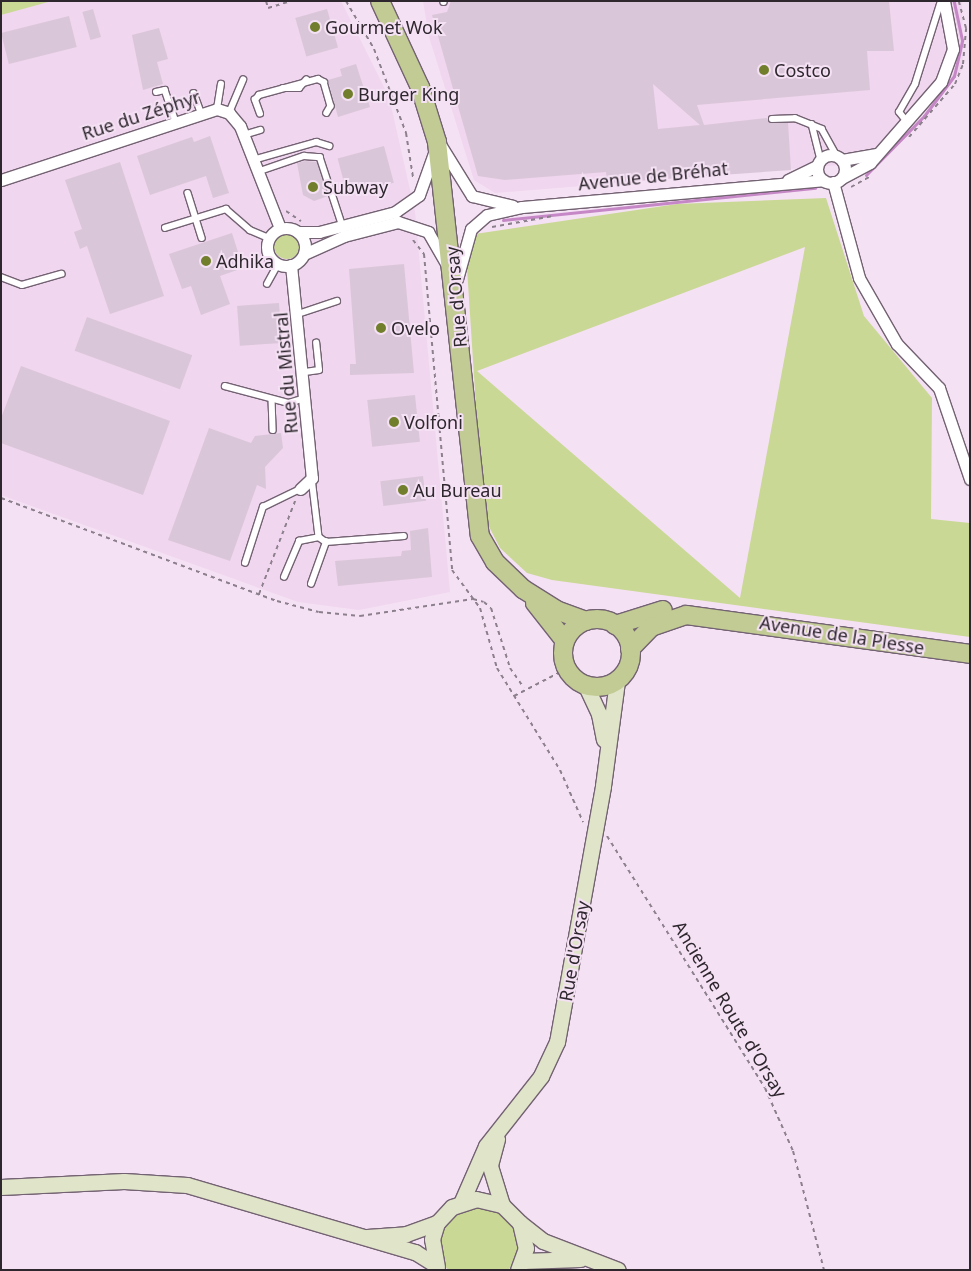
<!DOCTYPE html>
<html>
<head>
<meta charset="utf-8">
<style>
	body { margin:0 }
	#map { position:relative; width:971px; height:1271px; overflow:hidden; background:#f5e1f4; font-family:"Noto Sans",sans-serif }
	div>[style] { position:absolute }
	.built>* { inset:0; background:#f0d6ef }
	.green>* { inset:0; background:#cad895 }
	.round { border-radius:50% }
	.stream>* { height:3px; margin:-1.5px; padding:0 1.5px; transform-origin:1.5px; border-radius:1.5px; background:#c587c5 }
	.building>* { inset:0; background:#dac6d9; transform-origin:0 0 }
	.path>* { height:2px; margin-top:-1px; transform-origin:0; background:repeating-linear-gradient(90deg,#8d808d 0 4px,transparent 0 8px) }
	.roads { filter:drop-shadow(1px 0 #736272) drop-shadow(-1px 0 #736272) drop-shadow(0 1px #736272) drop-shadow(0 -1px #736272) }
	.lane>* { height:5.5px; margin:-2.75px; padding:0 2.75px; transform-origin:2.75px; border-radius:2.75px; background:#fff }
	.street>* { height:11px; margin:-5.5px; padding:0 5.5px; transform-origin:5.5px; border-radius:5.5px; background:#fff }
	.street>.ring { margin:-5.5px; padding:0; box-sizing:content-box; background:none; border:11px solid #fff; border-radius:50% }
	.secondary>* { height:15px; margin:-7.5px; padding:0 7.5px; transform-origin:7.5px; border-radius:7.5px; background:#e0e5c9 }
	.primary>* { height:18px; margin:-9px; padding:0 9px; transform-origin:9px; border-radius:9px; background:#c1cb93 }
	.primary>.ring { margin:-9px; padding:0; box-sizing:content-box; background:none; border:18px solid #c1cb93; border-radius:50% }
	.dots>* { width:14px; height:14px; translate:-50% -50%; box-sizing:border-box; border:2px solid #f5e1f4; border-radius:50% }
	span { translate:-50% -50%; white-space:nowrap; text-align:center; line-height:1.15; -webkit-text-stroke:4px #f5e1f4; paint-order:stroke }
	.poi-label { font-size:18px; color:#2e272e }
	.left { translate:0 -50%; text-align:left }
	.street-label { font-size:18px; color:#2e272e }
	.frame { position:absolute; inset:0; border:2px solid #2e272e; pointer-events:none }
</style>
</head>
<body>
<div id="map">
	<div class="built">
		<div style="clip-path:polygon(52px 1px,341px 1px,389px 97px,415px 212px,450px 592px,359px 610px,298px 602px,1px 495px,1px 15px)"></div>
		<div style="clip-path:polygon(423px 1px,962px 1px,963px 69px,873px 154px,852px 164px,495px 193px,474px 180px,429px 37px)"></div>
	</div>
	<div class="green">
		<div style="clip-path:polygon(1px 1px,52px 1px,1px 15px)"></div>
		<div style="clip-path:polygon(evenodd,826px 198px,864px 316px,932px 398px,931px 519px,970px 523px,970px 637px,552px 580px,527px 573px,500px 548px,483px 515px,467px 268px,475px 234px,677px 204px,826px 198px,805px 247px,740px 598px,477px 371px,805px 247px)"></div>
		<div class="round" style="left:274px;top:233px;width:26px;height:26px"></div>
		<div style="clip-path:polygon(478px 1207px,501px 1214px,512px 1225px,518px 1249px,509px 1270px,448px 1270px,445px 1266px,440px 1243px,444px 1227px,462px 1210px)"></div>
	</div>
	<div class="stream">
		<div style="left:866px;top:175px;width:83px;rotate:-45.5deg"></div>
		<div style="left:924px;top:116px;width:50px;rotate:-53.1deg"></div>
		<div style="left:954px;top:76px;width:37px;rotate:-77deg"></div>
		<div style="left:962px;top:40px;width:40px;rotate:-102deg"></div>
		<div style="left:503px;top:220px;width:314px;rotate:-5.9deg"></div>
	</div>
	<div class="building">
		<div style="clip-path:polygon(evenodd,889px 1px,894px 51px,867px 51px,870px 90px,697px 105px,704px 125px,767px 118px,770px 123px,788px 123px,791px 170px,607px 183px,606px 172px,505px 180px,478px 176px,432px 15px,447px 12px,451px 1px,889px 1px,653px 84px,700px 125px,658px 129px,653px 84px)"></div>
		<div style="left:93px;top:9px;width:29px;height:11px;rotate:74deg"></div>
		<div style="left:327px;top:9px;width:40px;height:33px;rotate:74deg"></div>
		<div style="left:69px;top:16px;width:32px;height:70px;rotate:76deg"></div>
		<div style="clip-path:polygon(159px 28px,168px 59px,157px 62px,163px 84px,143px 90px,132px 35px)"></div>
		<div style="clip-path:polygon(356px 64px,370px 107px,338px 117px,328px 80px,342px 76px,340px 69px)"></div>
		<div style="clip-path:polygon(210px 136px,229px 193px,213px 198px,206px 176px,150px 195px,137px 156px,192px 137px,194px 142px)"></div>
		<div style="left:384px;top:146px;width:38px;height:48px;rotate:75deg"></div>
		<div style="clip-path:polygon(305px 161px,317px 162px,328px 196px,314px 201px,303px 195px,297px 163px)"></div>
		<div style="clip-path:polygon(120px 162px,164px 296px,110px 314px,87px 246px,80px 249px,74px 232px,82px 229px,65px 180px)"></div>
		<div style="clip-path:polygon(232px 233px,243px 268px,220px 276px,230px 304px,201px 315px,191px 286px,182px 289px,169px 254px)"></div>
		<div style="clip-path:polygon(404px 264px,414px 373px,350px 375px,350px 364px,356px 364px,349px 269px)"></div>
		<div style="left:279px;top:303px;width:40px;height:42px;rotate:86deg"></div>
		<div style="left:87px;top:317px;width:112px;height:36px;rotate:20deg"></div>
		<div style="clip-path:polygon(21px 366px,170px 421px,143px 495px,1px 443px,1px 418px)"></div>
		<div style="left:415px;top:395px;width:47px;height:48px;rotate:84deg"></div>
		<div style="clip-path:polygon(209px 428px,251px 443px,255px 436px,281px 433px,283px 448px,265px 467px,266px 489px,257px 485px,230px 561px,168px 540px)"></div>
		<div style="left:423px;top:476px;width:25px;height:43px;rotate:83deg"></div>
		<div style="clip-path:polygon(428px 528px,432px 577px,338px 586px,335px 561px,401px 556px,402px 551px,411px 550px,410px 531px)"></div>
	</div>
	<div class="path">
		<div style="left:266px;top:1px;width:7px;rotate:74deg"></div>
		<div style="left:268px;top:8px;width:24px;rotate:-17deg"></div>
		<div style="left:346px;top:1px;width:56px;rotate:59.7deg"></div>
		<div style="left:374px;top:49px;width:90px;rotate:69.1deg"></div>
		<div style="left:406px;top:133px;width:45px;rotate:81deg"></div>
		<div style="left:909px;top:137px;width:70px;rotate:-49deg"></div>
		<div style="left:955px;top:84px;width:22px;rotate:-68deg"></div>
		<div style="left:963px;top:64px;width:36px;rotate:-85deg"></div>
		<div style="left:966px;top:28px;width:28px;rotate:-105deg"></div>
		<div style="left:851px;top:187px;width:21px;rotate:-29deg"></div>
		<div style="left:286px;top:211px;width:18px;rotate:34deg"></div>
		<div style="left:492px;top:227px;width:62px;rotate:-10.2deg"></div>
		<div style="left:413px;top:240px;width:18px;rotate:52deg"></div>
		<div style="left:424px;top:254px;width:317px;rotate:84.9deg"></div>
		<div style="left:452px;top:570px;width:47px;rotate:53.6deg"></div>
		<div style="left:480px;top:608px;width:62px;rotate:74.2deg"></div>
		<div style="left:497px;top:668px;width:120px;rotate:58.3deg"></div>
		<div style="left:560px;top:770px;width:57px;rotate:66.1deg"></div>
		<div style="left:1px;top:498px;width:295px;rotate:20.5deg"></div>
		<div style="left:277px;top:601px;width:43px;rotate:14.7deg"></div>
		<div style="left:319px;top:612px;width:41px;rotate:5.6deg"></div>
		<div style="left:360px;top:616px;width:114px;rotate:-8.6deg"></div>
		<div style="left:473px;top:599px;width:11px;rotate:15deg"></div>
		<div style="left:484px;top:602px;width:9px;rotate:41deg"></div>
		<div style="left:491px;top:608px;width:63px;rotate:72.4deg"></div>
		<div style="left:510px;top:668px;width:24px;rotate:55deg"></div>
		<div style="left:259px;top:594px;width:100px;rotate:-68.8deg"></div>
		<div style="left:514px;top:696px;width:59px;rotate:-27.4deg"></div>
		<div style="left:607px;top:836px;width:297px;rotate:57.9deg"></div>
		<div style="left:765px;top:1088px;width:69px;rotate:66deg"></div>
		<div style="left:793px;top:1151px;width:123px;rotate:75.4deg"></div>
	</div>
	<div class="roads">
		<div class="lane">
			<div style="left:444px;top:1px;width:1px;rotate:90deg"></div>
			<div style="left:283px;top:88px;width:16px"></div>
			<div style="left:299px;top:88px;width:11px;rotate:-49deg"></div>
			<div style="left:156px;top:92px;width:9px;rotate:-13deg"></div>
			<div style="left:165px;top:90px;width:34px;rotate:71deg"></div>
			<div style="left:194px;top:93px;width:20px;rotate:70deg"></div>
			<div style="left:217px;top:109px;width:25px;rotate:-81deg"></div>
			<div style="left:229px;top:113px;width:36px;rotate:-67deg"></div>
			<div style="left:260px;top:114px;width:15px;rotate:-110deg"></div>
			<div style="left:255px;top:100px;width:6px;rotate:-51deg"></div>
			<div style="left:259px;top:95px;width:61px;rotate:-15.2deg"></div>
			<div style="left:318px;top:79px;width:7px;rotate:27deg"></div>
			<div style="left:324px;top:82px;width:25px;rotate:74deg"></div>
			<div style="left:331px;top:106px;width:8px;rotate:120deg"></div>
			<div style="left:772px;top:119px;width:23px;rotate:-2deg"></div>
			<div style="left:795px;top:118px;width:29px;rotate:22deg"></div>
			<div style="left:822px;top:129px;width:31px;rotate:61deg"></div>
			<div style="left:906px;top:121px;width:11px;rotate:-128deg"></div>
			<div style="left:899px;top:112px;width:32px;rotate:-60deg"></div>
			<div style="left:915px;top:84px;width:87px;rotate:-72.6deg"></div>
			<div style="left:812px;top:124px;width:36px;rotate:76deg"></div>
			<div style="left:244px;top:135px;width:17px;rotate:-17deg"></div>
			<div style="left:253px;top:160px;width:66px;rotate:-15.9deg"></div>
			<div style="left:316px;top:142px;width:14px;rotate:17deg"></div>
			<div style="left:257px;top:172px;width:50px;rotate:-18.8deg"></div>
			<div style="left:304px;top:156px;width:16px;rotate:4deg"></div>
			<div style="left:320px;top:157px;width:74px;rotate:71.8deg"></div>
			<div style="left:188px;top:193px;width:47px;rotate:72.7deg"></div>
			<div style="left:165px;top:228px;width:64px;rotate:-17.3deg"></div>
			<div style="left:226px;top:209px;width:32px;rotate:41deg"></div>
			<div style="left:250px;top:230px;width:21px;rotate:23deg"></div>
			<div style="left:1px;top:277px;width:22px;rotate:21deg"></div>
			<div style="left:22px;top:285px;width:41px;rotate:-15.8deg"></div>
			<div style="left:267px;top:284px;width:23px;rotate:-61deg"></div>
			<div style="left:298px;top:314px;width:41px;rotate:-18.4deg"></div>
			<div style="left:305px;top:372px;width:14px;rotate:-8deg"></div>
			<div style="left:319px;top:370px;width:27px;rotate:-96deg"></div>
			<div style="left:225px;top:386px;width:66px;rotate:14.9deg"></div>
			<div style="left:289px;top:403px;width:17px;rotate:-17deg"></div>
			<div style="left:272px;top:399px;width:31px;rotate:88deg"></div>
			<div style="left:312px;top:478px;width:59px;rotate:83.2deg"></div>
			<div style="left:319px;top:537px;width:9px;rotate:36deg"></div>
			<div style="left:326px;top:542px;width:78px;rotate:-4.4deg"></div>
			<div style="left:245px;top:563px;width:59px;rotate:-72.2deg"></div>
			<div style="left:263px;top:507px;width:41px;rotate:-25.9deg"></div>
			<div style="left:284px;top:577px;width:39px;rotate:-67deg"></div>
			<div style="left:299px;top:541px;width:20px;rotate:-11deg"></div>
			<div style="left:311px;top:584px;width:45px;rotate:-70.3deg"></div>
		</div>
		<div class="street">
			<div style="left:441px;top:146px;width:59px;rotate:58.2deg"></div>
			<div style="left:472px;top:196px;width:42px;rotate:13.7deg"></div>
			<div class="ring" style="left:817px;top:155px;width:17px;height:17px"></div>
			<div style="left:842px;top:160px;width:35px;rotate:-10deg"></div>
			<div style="left:842px;top:178px;width:32px;rotate:-28deg"></div>
			<div style="left:870px;top:163px;width:108px;rotate:-48.8deg"></div>
			<div style="left:941px;top:82px;width:35px;rotate:-70deg"></div>
			<div style="left:953px;top:49px;width:49px;rotate:-100.6deg"></div>
			<div style="left:1px;top:180px;width:227px;rotate:-18.2deg"></div>
			<div style="left:217px;top:109px;width:13px;rotate:18deg"></div>
			<div style="left:229px;top:113px;width:17px;rotate:50deg"></div>
			<div style="left:240px;top:126px;width:110px;rotate:68.6deg"></div>
			<div style="left:788px;top:180px;width:32px;rotate:-26deg"></div>
			<div style="left:833px;top:182px;width:99px;rotate:74.8deg"></div>
			<div style="left:859px;top:278px;width:76px;rotate:60.1deg"></div>
			<div style="left:897px;top:344px;width:61px;rotate:46.3deg"></div>
			<div style="left:939px;top:388px;width:96px;rotate:71.2deg"></div>
			<div class="ring" style="left:267px;top:228px;width:27px;height:27px"></div>
			<div style="left:298px;top:232px;width:21px"></div>
			<div style="left:319px;top:232px;width:79px;rotate:-14.7deg"></div>
			<div style="left:395px;top:212px;width:29px;rotate:-35deg"></div>
			<div style="left:419px;top:195px;width:45px;rotate:-70.3deg"></div>
			<div style="left:304px;top:254px;width:44px;rotate:-24.2deg"></div>
			<div style="left:344px;top:236px;width:56px;rotate:-14.5deg"></div>
			<div style="left:398px;top:222px;width:32px;rotate:18deg"></div>
			<div style="left:428px;top:232px;width:36px;rotate:60deg"></div>
			<div style="left:291px;top:265px;width:214px;rotate:84.4deg"></div>
			<div style="left:312px;top:478px;width:16px;rotate:137deg"></div>
			<div style="left:457px;top:279px;width:52px;rotate:-74.4deg"></div>
			<div style="left:471px;top:229px;width:21px;rotate:-41deg"></div>
			<div style="left:487px;top:215px;width:36px;rotate:-13deg"></div>
			<div style="left:522px;top:207px;width:302px;rotate:-5.1deg"></div>
		</div>
		<div class="secondary">
			<div style="left:586px;top:686px;width:31px;rotate:65deg"></div>
			<div style="left:599px;top:714px;width:26px;rotate:79deg"></div>
			<div style="left:497px;top:1139px;width:28px;rotate:105deg"></div>
			<div style="left:490px;top:1166px;width:41px;rotate:72.9deg"></div>
			<div style="left:1px;top:1187px;width:123px;rotate:-2.8deg"></div>
			<div style="left:124px;top:1181px;width:63px;rotate:3.6deg"></div>
			<div style="left:187px;top:1185px;width:238px;rotate:16.4deg"></div>
			<div style="left:415px;top:1252px;width:25px;rotate:32deg"></div>
			<div style="left:462px;top:1201px;width:60px;rotate:-66.4deg"></div>
			<div style="left:486px;top:1146px;width:89px;rotate:-51.8deg"></div>
			<div style="left:541px;top:1076px;width:38px;rotate:-65deg"></div>
			<div style="left:557px;top:1042px;width:260px;rotate:-79.8deg"></div>
			<div style="left:603px;top:786px;width:106px;rotate:-82.4deg"></div>
			<div style="left:520px;top:1223px;width:29px;rotate:38deg"></div>
			<div style="left:543px;top:1241px;width:80px;rotate:21.1deg"></div>
			<div style="left:367px;top:1237px;width:39px;rotate:-4deg"></div>
			<div style="left:406px;top:1234px;width:33px;rotate:-20deg"></div>
			<div style="left:523px;top:1261px;width:57px;rotate:-2deg"></div>
			<div style="left:437px;top:1267px;width:28px;rotate:-100deg"></div>
			<div style="left:432px;top:1239px;width:17px;rotate:-73deg"></div>
			<div style="left:437px;top:1223px;width:22px;rotate:-47deg"></div>
			<div style="left:452px;top:1207px;width:25px;rotate:-18deg"></div>
			<div style="left:476px;top:1199px;width:27px;rotate:13deg"></div>
			<div style="left:502px;top:1205px;width:25px;rotate:45deg"></div>
			<div style="left:520px;top:1223px;width:26px;rotate:77deg"></div>
			<div style="left:526px;top:1248px;width:23px;rotate:110deg"></div>
		</div>
		<div class="primary">
			<div style="left:380px;top:1px;width:95px;rotate:65.1deg"></div>
			<div style="left:420px;top:87px;width:58px;rotate:72.8deg"></div>
			<div style="left:437px;top:142px;width:396px;rotate:83.8deg"></div>
			<div style="left:480px;top:536px;width:30px;rotate:60deg"></div>
			<div style="left:495px;top:562px;width:39px;rotate:44deg"></div>
			<div style="left:523px;top:589px;width:39px;rotate:32deg"></div>
			<div style="left:556px;top:610px;width:32px;rotate:20deg"></div>
			<div style="left:535px;top:603px;width:48px;rotate:51.7deg"></div>
			<div class="ring" style="left:563px;top:619px;width:50px;height:50px"></div>
			<div style="left:615px;top:625px;width:50px;rotate:-17.4deg"></div>
			<div style="left:630px;top:649px;width:30px;rotate:-46deg"></div>
			<div style="left:651px;top:627px;width:37px;rotate:-19deg"></div>
			<div style="left:686px;top:615px;width:287px;rotate:7.8deg"></div>
		</div>
	</div>
	<div class="dots">
		<div style="left:315px;top:27px;background:#717e2b"></div>
		<div style="left:764px;top:70px;background:#717e2b"></div>
		<div style="left:348px;top:94px;background:#717e2b"></div>
		<div style="left:313px;top:187px;background:#717e2b"></div>
		<div style="left:206px;top:261px;background:#717e2b"></div>
		<div style="left:381px;top:328px;background:#717e2b"></div>
		<div style="left:394px;top:422px;background:#717e2b"></div>
		<div style="left:403px;top:490px;background:#717e2b"></div>
	</div>
	<div class="poi-label">
		<span class="left" style="left:325px;top:27px">Gourmet Wok</span>
		<span class="left" style="left:774px;top:70px">Costco</span>
		<span class="left" style="left:358px;top:94px">Burger King</span>
		<span class="left" style="left:323px;top:187px">Subway</span>
		<span class="left" style="left:216px;top:261px">Adhika</span>
		<span class="left" style="left:391px;top:328px">Ovelo</span>
		<span class="left" style="left:404px;top:422px">Volfoni</span>
		<span class="left" style="left:413px;top:490px">Au Bureau</span>
	</div>
	<div class="street-label">
		<span style="left:141px;top:115px;rotate:-18deg">Rue du Zéphyr</span>
		<span style="left:653px;top:176px;rotate:-6deg">Avenue de Bréhat</span>
		<span style="left:456px;top:297px;rotate:-95deg">Rue d'Orsay</span>
		<span style="left:286px;top:373px;rotate:-95deg">Rue du Mistral</span>
		<span style="left:842px;top:635px;rotate:9deg">Avenue de la Plesse</span>
		<span style="left:574px;top:951px;rotate:-80deg">Rue d'Orsay</span>
		<span style="left:730px;top:1009px;rotate:59deg">Ancienne Route d'Orsay</span>
	</div>
	<div class="frame"></div>
</div>
</body>
</html>
